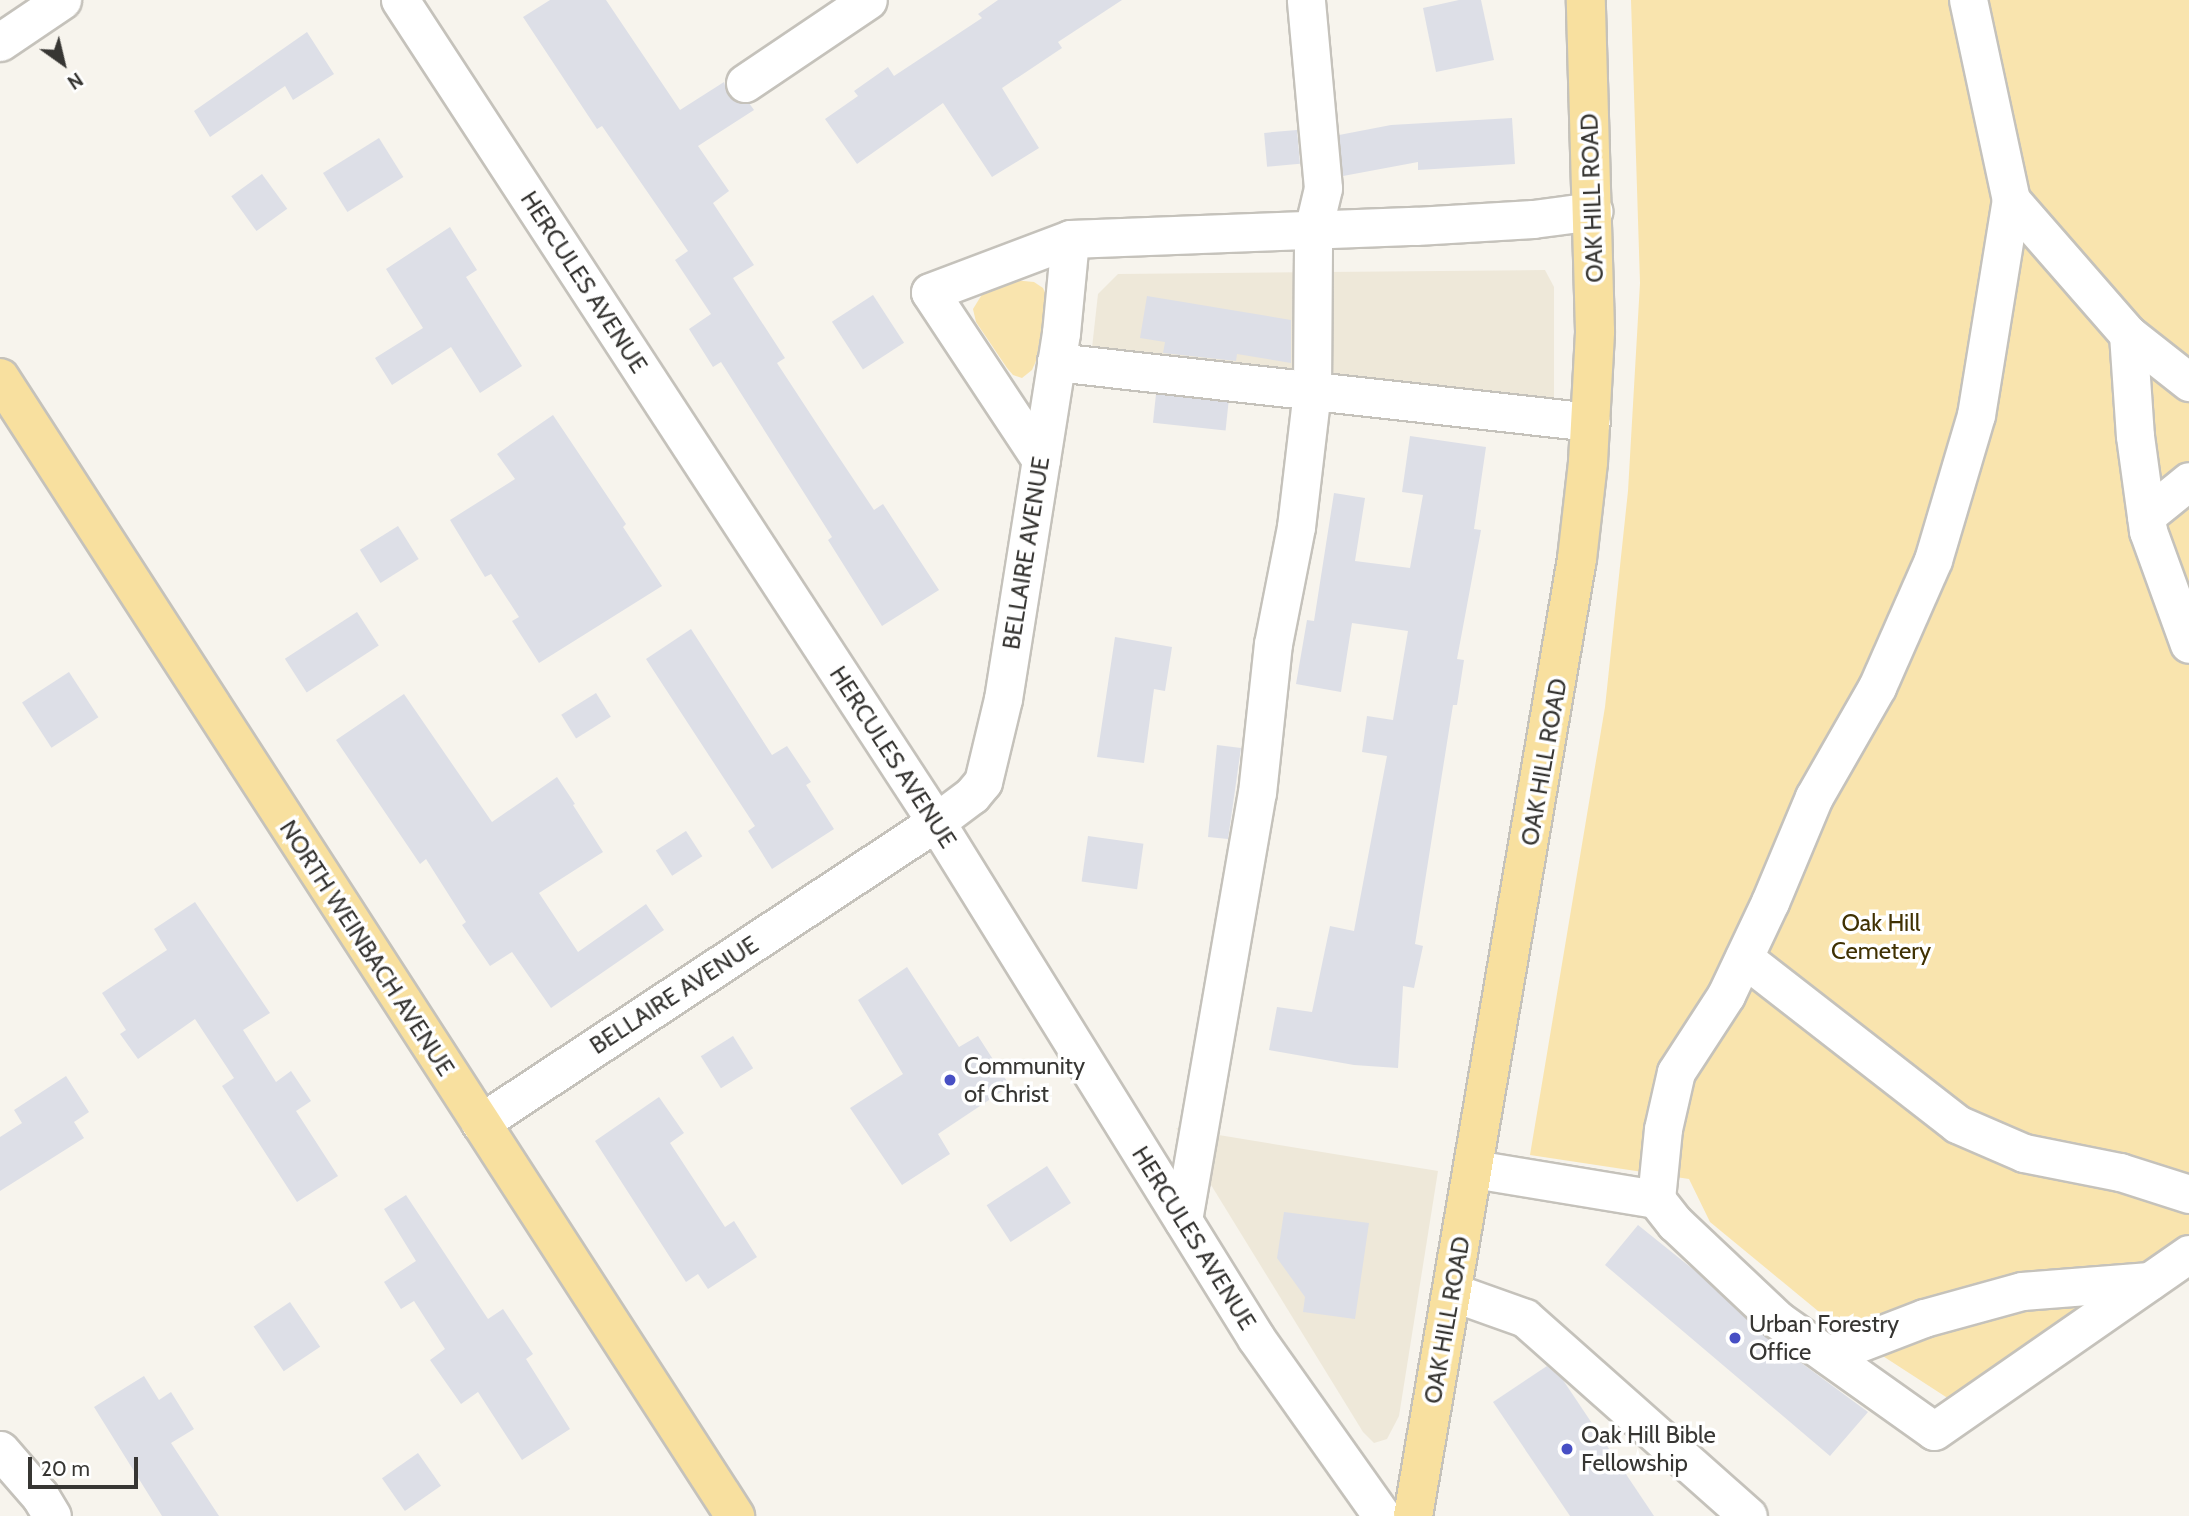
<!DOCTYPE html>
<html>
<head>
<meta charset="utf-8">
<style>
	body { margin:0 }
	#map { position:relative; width:2189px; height:1516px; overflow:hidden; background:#f7f4ed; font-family:Cabin,sans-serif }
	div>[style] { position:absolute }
	.built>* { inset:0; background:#eee8d9 }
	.green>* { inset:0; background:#f9e4ae }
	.building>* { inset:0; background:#dddfe7; transform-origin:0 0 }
	.roads { filter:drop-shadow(2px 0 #c5c2bb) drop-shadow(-2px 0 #c5c2bb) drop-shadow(0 2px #c5c2bb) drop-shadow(0 -2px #c5c2bb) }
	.minor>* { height:37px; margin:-18.5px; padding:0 18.5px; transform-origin:18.5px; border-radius:18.5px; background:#fff }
	.major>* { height:38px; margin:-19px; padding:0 19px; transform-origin:19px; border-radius:19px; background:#f8e09f }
	.dots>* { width:19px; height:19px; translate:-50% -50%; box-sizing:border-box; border:4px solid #fff; border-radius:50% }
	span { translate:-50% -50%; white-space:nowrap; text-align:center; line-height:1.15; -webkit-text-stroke:7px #fff; paint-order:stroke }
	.street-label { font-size:24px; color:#373633 }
	.park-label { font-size:24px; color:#403102 }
	.poi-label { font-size:24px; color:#373633 }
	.left { translate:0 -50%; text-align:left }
	.north { position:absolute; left:28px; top:28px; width:70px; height:70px; -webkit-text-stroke:5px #fff; paint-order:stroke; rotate:146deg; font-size:19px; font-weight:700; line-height:28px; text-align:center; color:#373633 }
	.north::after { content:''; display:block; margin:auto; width:24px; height:32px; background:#373633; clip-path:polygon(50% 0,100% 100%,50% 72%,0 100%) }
	.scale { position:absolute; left:28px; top:1457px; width:110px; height:32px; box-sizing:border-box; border:4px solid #373633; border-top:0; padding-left:9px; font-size:21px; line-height:24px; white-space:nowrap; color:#373633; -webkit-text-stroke:5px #fff; paint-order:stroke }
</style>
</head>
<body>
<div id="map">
	<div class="built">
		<div style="clip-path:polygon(1545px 270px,1554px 287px,1554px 417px,1090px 366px,1098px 294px,1118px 274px)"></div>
		<div style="clip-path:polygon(1176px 1128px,1438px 1171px,1399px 1416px,1387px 1439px,1374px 1443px,1363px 1432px)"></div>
	</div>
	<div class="green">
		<div style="clip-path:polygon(1631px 0,2189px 0,2189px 1273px,1983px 1421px,1835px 1325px,1710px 1222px,1689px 1179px,1530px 1155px,1605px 707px,1628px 491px,1640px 283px)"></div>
		<div style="clip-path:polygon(1012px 280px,1034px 282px,1043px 288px,1047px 297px,1036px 361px,1032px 370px,1022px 378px,1013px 375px,1007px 368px,976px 322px,973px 309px,986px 288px)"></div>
	</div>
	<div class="building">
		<div style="clip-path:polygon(550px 0,606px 0,680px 110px,724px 82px,728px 95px,736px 102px,749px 103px,754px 110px,698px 146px,729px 191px,713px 203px,754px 265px,733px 278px,785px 358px,777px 363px,830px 444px,874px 510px,883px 504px,939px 590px,882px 626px,828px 540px,832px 537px,721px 362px,713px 367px,689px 329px,711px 314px,675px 260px,688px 251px,602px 126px,597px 129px,523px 17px)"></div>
		<div style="clip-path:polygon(998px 0,1122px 0,1058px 42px,1062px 48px,1002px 88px,1039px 148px,992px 177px,943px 103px,857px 164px,825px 119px,858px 96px,854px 91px,888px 67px,894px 76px,982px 18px,978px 14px)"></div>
		<div style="clip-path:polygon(1459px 0,1481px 0,1494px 60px,1436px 72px,1423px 8px)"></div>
		<div style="clip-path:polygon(307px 32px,334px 74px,293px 100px,285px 86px,210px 137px,194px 111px)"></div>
		<div style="clip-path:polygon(1512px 118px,1515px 164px,1418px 170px,1418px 162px,1343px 176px,1339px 135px,1391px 125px)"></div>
		<div style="left:1297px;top:130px;width:34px;height:33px;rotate:85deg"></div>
		<div style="left:379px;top:138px;width:46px;height:66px;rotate:58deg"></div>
		<div style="left:262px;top:174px;width:43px;height:38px;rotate:54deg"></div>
		<div style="clip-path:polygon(450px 227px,477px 270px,466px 277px,522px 366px,480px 393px,451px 347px,392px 385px,375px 358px,423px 328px,386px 269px)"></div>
		<div style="left:873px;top:295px;width:57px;height:49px;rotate:57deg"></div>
		<div style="clip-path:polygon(1147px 296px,1291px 320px,1291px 363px,1237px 354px,1236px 361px,1163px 353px,1165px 342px,1140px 338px)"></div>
		<div style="left:1156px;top:394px;width:73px;height:29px;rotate:6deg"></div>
		<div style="clip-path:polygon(553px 415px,626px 524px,623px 527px,662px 586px,539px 663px,512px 621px,519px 617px,491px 574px,485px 577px,450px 520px,515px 479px,497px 454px)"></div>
		<div style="clip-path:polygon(1410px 436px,1486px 447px,1474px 529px,1481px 530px,1457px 659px,1464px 660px,1457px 705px,1453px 705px,1415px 944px,1423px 946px,1414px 988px,1403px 986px,1398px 1068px,1354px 1065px,1269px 1050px,1277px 1007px,1312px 1012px,1330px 926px,1354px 931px,1387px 756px,1362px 752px,1367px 716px,1393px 720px,1408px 631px,1352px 623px,1341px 692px,1296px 684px,1307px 620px,1314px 621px,1334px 493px,1365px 498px,1355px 561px,1410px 568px,1423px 495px,1402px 492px)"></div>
		<div style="left:398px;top:526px;width:39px;height:45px;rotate:58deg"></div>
		<div style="left:357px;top:612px;width:40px;height:86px;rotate:57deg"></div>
		<div style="clip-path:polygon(691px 629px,772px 755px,787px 746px,811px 782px,806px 785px,834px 829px,772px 869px,748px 831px,755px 826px,646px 659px)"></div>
		<div style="clip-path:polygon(1115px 637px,1172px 647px,1165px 691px,1154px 689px,1144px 763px,1097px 757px)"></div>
		<div style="left:69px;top:672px;width:54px;height:56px;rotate:57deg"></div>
		<div style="left:596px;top:693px;width:28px;height:41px;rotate:58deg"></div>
		<div style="clip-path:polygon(404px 694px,492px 822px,557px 777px,575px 804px,573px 805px,603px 852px,539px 893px,578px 952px,646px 904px,664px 930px,551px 1008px,512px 952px,490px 966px,462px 925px,466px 922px,426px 859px,420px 864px,336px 740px)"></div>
		<div style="clip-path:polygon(1217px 745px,1241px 748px,1228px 839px,1208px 837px)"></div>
		<div style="left:686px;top:831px;width:30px;height:36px;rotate:57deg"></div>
		<div style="left:1088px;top:836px;width:56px;height:46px;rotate:8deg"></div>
		<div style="clip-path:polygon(195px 902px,270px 1013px,243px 1030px,276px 1082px,291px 1071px,311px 1101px,296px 1111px,338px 1176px,297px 1202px,222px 1086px,234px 1078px,195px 1019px,138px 1059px,120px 1034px,126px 1030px,102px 993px,167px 950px,154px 929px)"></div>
		<div style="clip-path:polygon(907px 967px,959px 1047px,978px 1036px,1010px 1086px,938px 1134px,950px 1154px,902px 1185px,850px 1108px,903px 1074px,858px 1000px)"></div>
		<div style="left:733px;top:1036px;width:38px;height:38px;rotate:58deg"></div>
		<div style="clip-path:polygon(66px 1076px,89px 1112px,74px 1122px,84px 1138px,0 1191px,0 1137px,22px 1123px,14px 1110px)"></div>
		<div style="clip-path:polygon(659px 1097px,684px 1133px,670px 1143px,725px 1227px,734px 1221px,757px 1257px,708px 1289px,698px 1274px,686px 1282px,595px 1141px)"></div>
		<div style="left:1047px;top:1166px;width:44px;height:72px;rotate:57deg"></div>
		<div style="clip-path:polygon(406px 1195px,488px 1319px,503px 1309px,533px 1354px,526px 1359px,570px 1429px,522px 1460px,478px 1392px,461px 1404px,430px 1360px,445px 1349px,414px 1301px,401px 1309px,384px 1282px,416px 1261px,384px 1209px)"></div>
		<div style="clip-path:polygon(1284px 1212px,1369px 1223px,1355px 1319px,1303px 1312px,1305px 1297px,1277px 1258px)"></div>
		<div style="clip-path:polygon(1638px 1225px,1699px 1274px,1766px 1337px,1868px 1412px,1830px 1456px,1605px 1265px)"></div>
		<div style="left:290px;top:1302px;width:54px;height:44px;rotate:56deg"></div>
		<div style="clip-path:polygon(1547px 1366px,1563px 1380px,1654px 1516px,1570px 1516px,1493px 1402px)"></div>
		<div style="clip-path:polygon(144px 1376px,159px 1400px,171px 1392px,194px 1429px,171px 1443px,219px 1516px,162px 1516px,94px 1407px)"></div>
		<div style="left:418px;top:1453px;width:40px;height:44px;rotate:55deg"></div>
	</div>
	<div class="roads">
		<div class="minor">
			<div style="left:400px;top:0;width:981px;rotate:56.89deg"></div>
			<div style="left:936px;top:822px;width:607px;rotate:58.19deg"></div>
			<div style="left:1256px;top:1338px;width:218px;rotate:54.7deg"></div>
			<div style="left:0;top:42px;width:75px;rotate:-34.1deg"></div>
			<div style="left:745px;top:83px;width:148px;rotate:-34deg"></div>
			<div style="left:2011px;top:200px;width:178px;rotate:48.9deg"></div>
			<div style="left:2128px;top:334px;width:102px;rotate:86.1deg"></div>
			<div style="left:2135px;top:436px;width:96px;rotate:82.2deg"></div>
			<div style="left:2148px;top:531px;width:120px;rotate:70.1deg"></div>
			<div style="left:2128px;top:334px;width:78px;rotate:38.2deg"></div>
			<div style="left:1056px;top:362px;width:538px;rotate:6.4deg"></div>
			<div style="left:1041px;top:460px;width:201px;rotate:-123.5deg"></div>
			<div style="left:930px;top:292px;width:150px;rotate:-20.7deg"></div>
			<div style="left:2146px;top:516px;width:55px;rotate:-39.1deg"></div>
			<div style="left:1744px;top:958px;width:270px;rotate:37.9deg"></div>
			<div style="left:1957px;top:1124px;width:73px;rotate:23.4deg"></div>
			<div style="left:2024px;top:1153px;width:98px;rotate:11.2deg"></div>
			<div style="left:2120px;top:1172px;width:72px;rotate:17.7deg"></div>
			<div style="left:480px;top:1123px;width:546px;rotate:-33.43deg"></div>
			<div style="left:936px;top:822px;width:45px;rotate:-36.9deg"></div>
			<div style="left:972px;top:795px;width:17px;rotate:-50deg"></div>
			<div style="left:983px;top:782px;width:85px;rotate:-76.5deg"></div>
			<div style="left:1003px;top:699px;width:371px;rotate:-81deg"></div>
			<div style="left:1061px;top:333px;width:94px;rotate:-84.5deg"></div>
			<div style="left:1070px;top:239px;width:346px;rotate:-2.2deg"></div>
			<div style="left:1416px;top:226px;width:117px;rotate:-3.4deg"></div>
			<div style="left:1533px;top:219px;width:61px;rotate:-7.6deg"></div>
			<div style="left:1474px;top:1169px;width:184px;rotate:9.4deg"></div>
			<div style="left:1656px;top:1199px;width:70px;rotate:-84.3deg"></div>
			<div style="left:1663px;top:1129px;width:58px;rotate:-77.2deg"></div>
			<div style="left:1676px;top:1072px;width:92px;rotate:-57deg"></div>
			<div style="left:1726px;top:995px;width:103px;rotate:-64.7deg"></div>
			<div style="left:1770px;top:902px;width:114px;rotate:-67.3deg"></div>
			<div style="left:1814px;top:797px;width:127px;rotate:-60.2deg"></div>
			<div style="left:1877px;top:687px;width:139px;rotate:-66.2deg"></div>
			<div style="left:1933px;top:560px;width:151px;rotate:-73.5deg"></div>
			<div style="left:1976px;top:415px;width:218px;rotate:-80.8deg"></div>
			<div style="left:2011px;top:200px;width:205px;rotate:-102.1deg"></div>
			<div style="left:1656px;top:1199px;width:31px;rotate:52deg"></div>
			<div style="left:1675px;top:1223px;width:141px;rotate:43.3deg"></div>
			<div style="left:1778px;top:1320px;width:191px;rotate:35.4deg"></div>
			<div style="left:1934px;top:1431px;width:310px;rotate:-34.8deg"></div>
			<div style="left:1183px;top:1220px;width:433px;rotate:-80.2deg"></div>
			<div style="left:1257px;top:793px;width:150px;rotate:-83.9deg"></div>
			<div style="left:1273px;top:644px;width:119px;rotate:-78.9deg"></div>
			<div style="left:1296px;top:527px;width:138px;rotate:-83.3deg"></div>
			<div style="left:1312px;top:390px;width:160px;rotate:-89.6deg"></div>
			<div style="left:1313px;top:230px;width:43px;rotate:-76.6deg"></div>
			<div style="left:1323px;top:188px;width:189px;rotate:-95.2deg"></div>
			<div style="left:1452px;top:1292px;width:77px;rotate:19.6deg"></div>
			<div style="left:1525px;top:1318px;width:298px;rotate:41.6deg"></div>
			<div style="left:1828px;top:1355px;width:103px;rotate:-21.1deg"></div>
			<div style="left:1924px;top:1318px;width:102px;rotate:-15.4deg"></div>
			<div style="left:2022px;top:1291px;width:128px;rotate:-4.5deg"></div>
			<div style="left:0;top:1450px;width:61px;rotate:49deg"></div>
			<div style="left:40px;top:1496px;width:23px;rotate:59deg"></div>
		</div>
		<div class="major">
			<div style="left:0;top:378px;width:1355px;rotate:57.14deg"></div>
			<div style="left:1413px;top:1516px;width:971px;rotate:-80.28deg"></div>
			<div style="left:1577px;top:559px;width:98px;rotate:-83.5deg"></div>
			<div style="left:1588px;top:462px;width:131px;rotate:-86.9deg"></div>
			<div style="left:1595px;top:331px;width:331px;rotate:-91.6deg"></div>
		</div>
	</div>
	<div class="dots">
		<div style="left:950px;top:1080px;background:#474fc4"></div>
		<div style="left:1735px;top:1338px;background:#474fc4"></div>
		<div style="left:1567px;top:1449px;background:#474fc4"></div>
	</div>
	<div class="street-label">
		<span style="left:1592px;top:198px;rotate:-92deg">OAK HILL ROAD</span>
		<span style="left:584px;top:282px;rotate:57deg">HERCULES AVENUE</span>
		<span style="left:1026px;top:553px;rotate:-81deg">BELLAIRE AVENUE</span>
		<span style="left:893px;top:757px;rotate:57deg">HERCULES AVENUE</span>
		<span style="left:1544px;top:762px;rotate:-80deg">OAK HILL ROAD</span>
		<span style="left:367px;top:948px;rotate:57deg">NORTH WEINBACH AVENUE</span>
		<span style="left:674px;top:995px;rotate:-33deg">BELLAIRE AVENUE</span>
		<span style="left:1194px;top:1238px;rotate:58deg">HERCULES AVENUE</span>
		<span style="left:1447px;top:1320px;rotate:-80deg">OAK HILL ROAD</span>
	</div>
	<div class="park-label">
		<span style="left:1881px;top:937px">Oak Hill<br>Cemetery</span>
	</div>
	<div class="poi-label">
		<span class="left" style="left:964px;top:1080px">Community<br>of Christ</span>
		<span class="left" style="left:1749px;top:1338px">Urban Forestry<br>Office</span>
		<span class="left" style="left:1581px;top:1449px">Oak Hill Bible<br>Fellowship</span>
	</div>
	<div class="north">N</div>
	<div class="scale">20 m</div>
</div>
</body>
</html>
